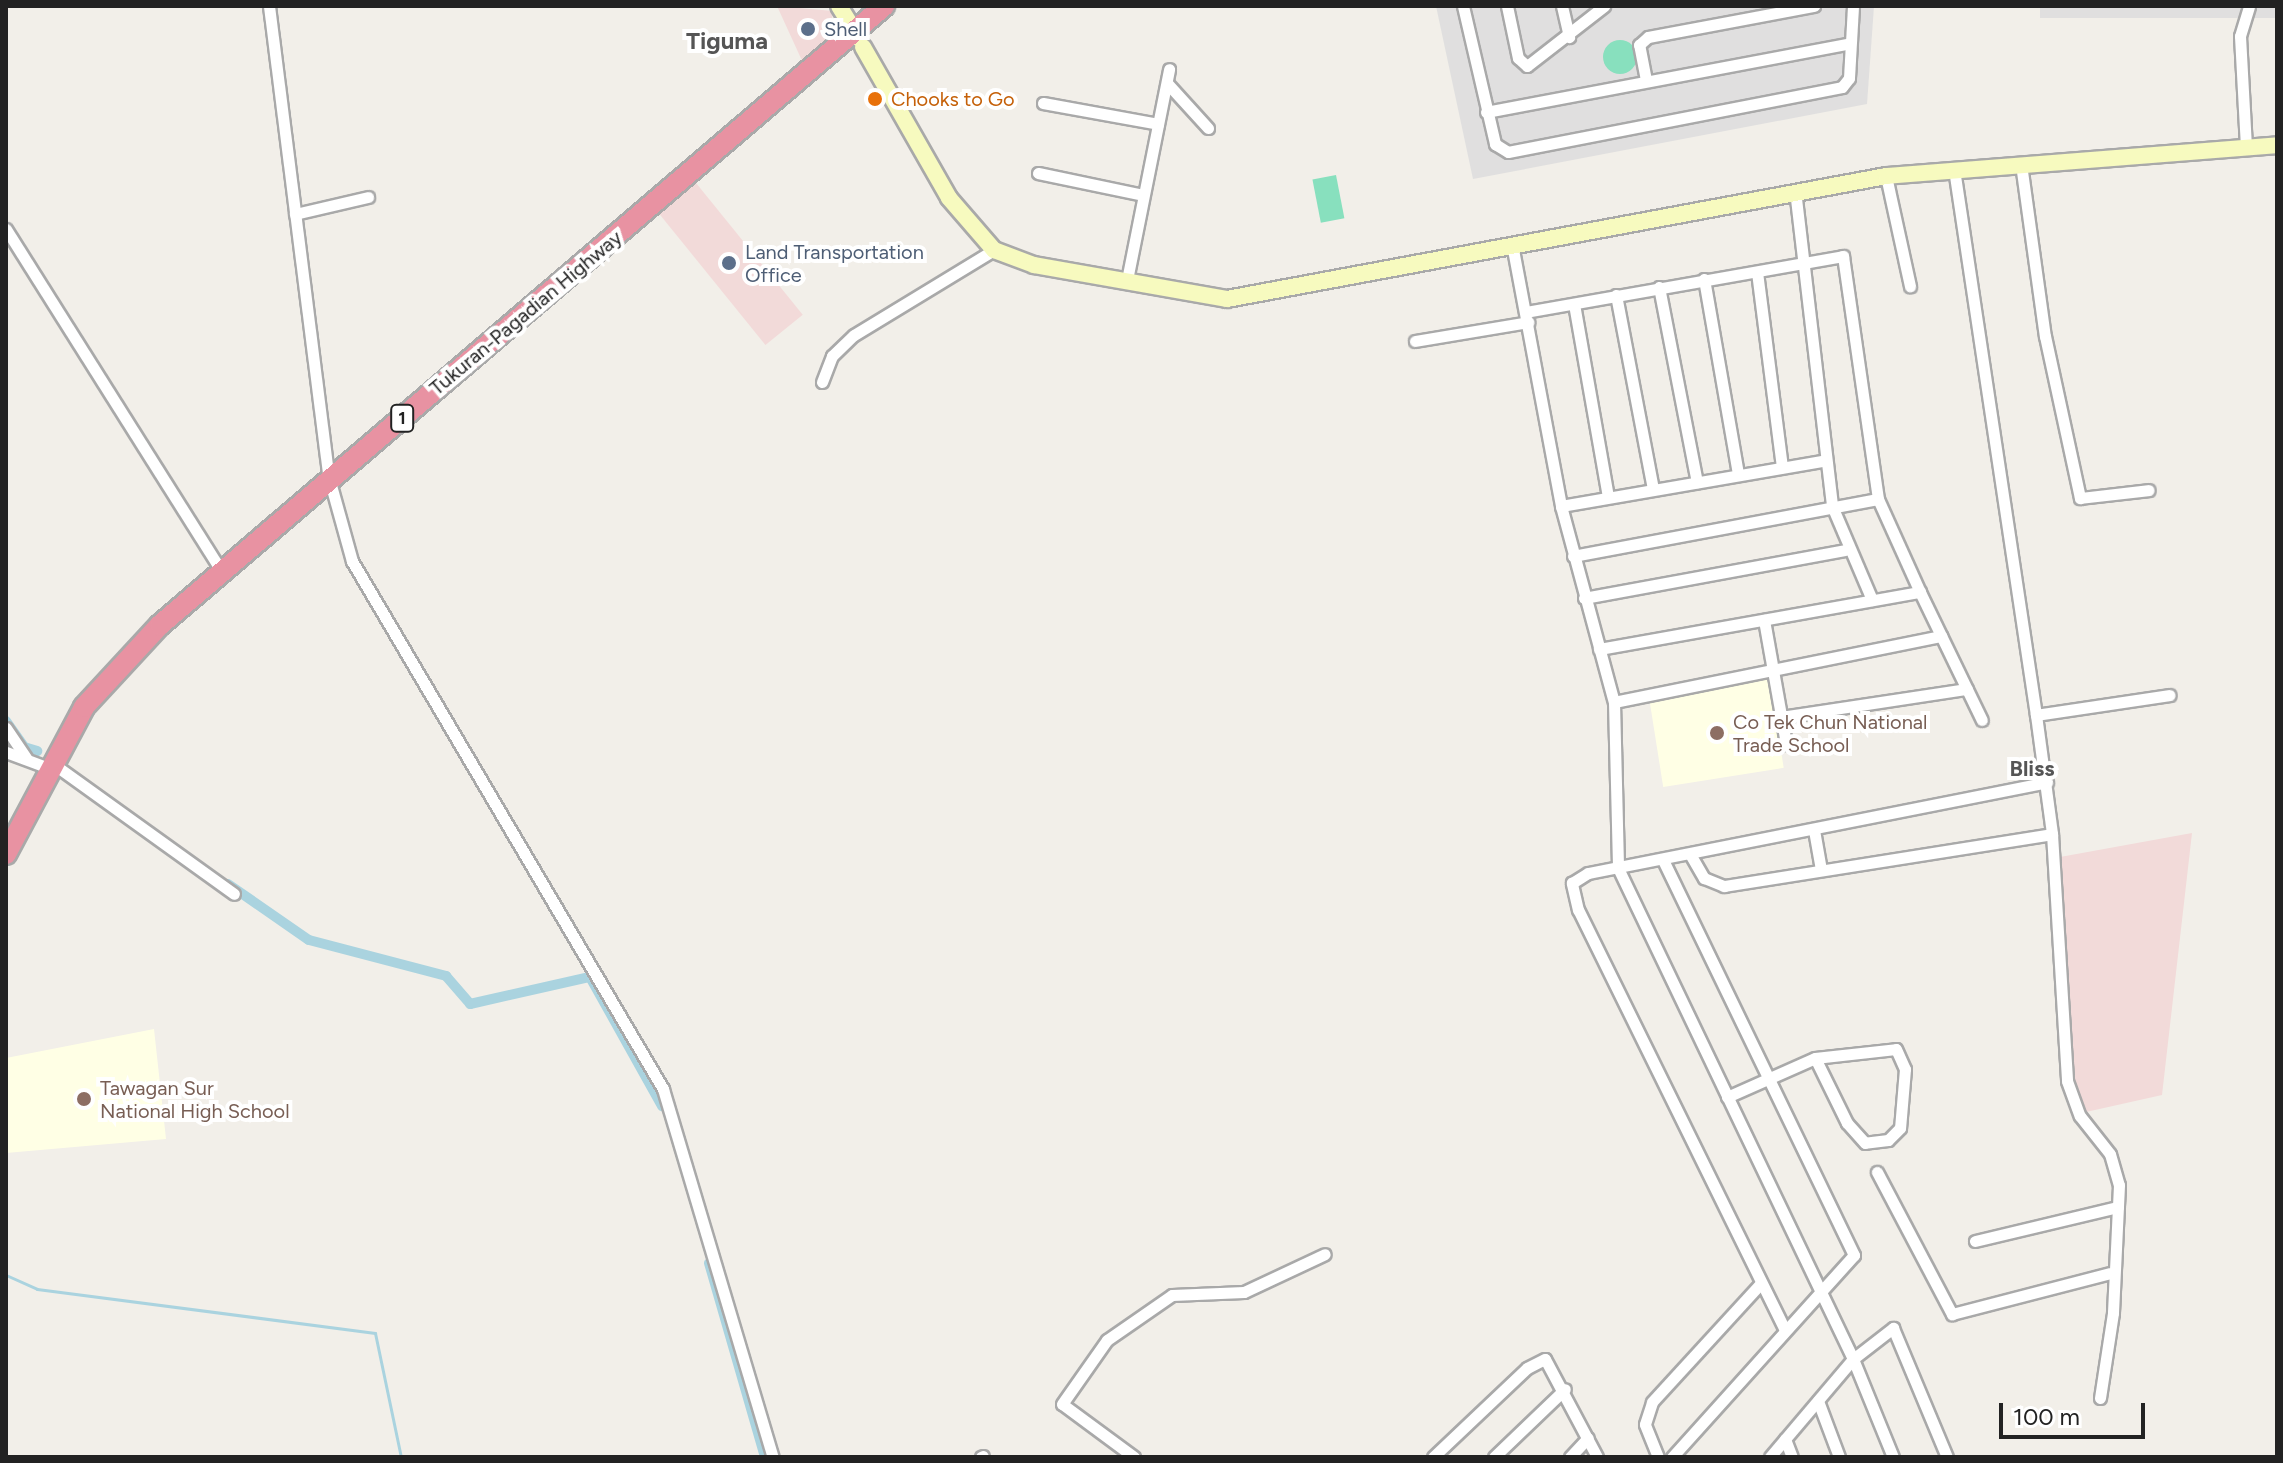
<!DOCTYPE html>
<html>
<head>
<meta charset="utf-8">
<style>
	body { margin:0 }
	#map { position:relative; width:2283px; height:1463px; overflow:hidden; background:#f2efe9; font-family:Figtree,sans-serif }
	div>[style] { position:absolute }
	.residential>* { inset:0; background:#e0dfdf; transform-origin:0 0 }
	.commercial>* { inset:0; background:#f2dad9; transform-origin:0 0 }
	.education>* { inset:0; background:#ffffe5; transform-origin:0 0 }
	.pitch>* { inset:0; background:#88e0be; transform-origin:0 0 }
	.round { border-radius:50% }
	.stream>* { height:3px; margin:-1.5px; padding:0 1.5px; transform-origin:1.5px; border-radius:1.5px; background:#aad3df }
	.canal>* { height:10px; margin:-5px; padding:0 5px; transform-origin:5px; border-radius:5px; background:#aad3df }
	.roads { filter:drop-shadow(2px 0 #a9a9a9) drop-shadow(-2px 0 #a9a9a9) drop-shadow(0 2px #a9a9a9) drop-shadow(0 -2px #a9a9a9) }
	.street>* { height:11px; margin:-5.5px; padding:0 5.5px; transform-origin:5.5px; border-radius:5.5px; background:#fff }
	.secondary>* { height:16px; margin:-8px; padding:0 8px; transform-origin:8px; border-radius:8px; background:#f7fabf }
	.highway>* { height:20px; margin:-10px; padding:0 10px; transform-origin:10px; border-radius:10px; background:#e892a2 }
	.dots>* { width:22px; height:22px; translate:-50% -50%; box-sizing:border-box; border:4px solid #fff; border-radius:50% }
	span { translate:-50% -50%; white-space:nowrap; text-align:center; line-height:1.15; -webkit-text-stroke:8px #fff; paint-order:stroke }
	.shield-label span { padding:2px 6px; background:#fff; border:2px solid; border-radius:6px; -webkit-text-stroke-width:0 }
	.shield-label { font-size:18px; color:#222; font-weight:700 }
	.service-label { font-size:20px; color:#4e5e75 }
	.left { translate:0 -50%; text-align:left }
	.food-label { font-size:20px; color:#c56008 }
	.street-label { font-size:20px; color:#222 }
	.education-label { font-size:20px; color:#785e54 }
	.neighbourhood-label { font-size:22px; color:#555; font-weight:700 }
	.quarter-label { font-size:24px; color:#555; font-weight:700 }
	.frame { position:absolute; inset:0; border:8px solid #222; pointer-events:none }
	.scale { position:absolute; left:1999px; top:1403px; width:146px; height:36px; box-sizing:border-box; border:4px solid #222; border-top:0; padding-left:10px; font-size:24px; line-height:28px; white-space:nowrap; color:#222; -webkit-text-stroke:6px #fff; paint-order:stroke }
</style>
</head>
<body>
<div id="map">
	<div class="residential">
		<div style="clip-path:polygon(1436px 6px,1874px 6px,1867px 104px,1473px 179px)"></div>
		<div style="left:2040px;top:6px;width:237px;height:12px"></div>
	</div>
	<div class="commercial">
		<div style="clip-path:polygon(777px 6px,833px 11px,828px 43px,804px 65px)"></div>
		<div style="left:692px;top:178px;width:176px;height:48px;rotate:51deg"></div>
		<div style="clip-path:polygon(2192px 833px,2162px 1095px,2086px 1112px,2072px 1086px,2060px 857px)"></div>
	</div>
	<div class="education">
		<div style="left:1769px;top:675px;width:94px;height:122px;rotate:81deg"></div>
		<div style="clip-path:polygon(154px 1029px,166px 1139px,6px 1153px,6px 1058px)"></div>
	</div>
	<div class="pitch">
		<div class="round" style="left:1603px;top:40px;width:34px;height:34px"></div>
		<div style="left:1336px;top:175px;width:44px;height:24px;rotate:79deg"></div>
	</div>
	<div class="stream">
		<div style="left:6px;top:1275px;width:34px;rotate:24deg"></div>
		<div style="left:37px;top:1289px;width:341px;rotate:7.4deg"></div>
		<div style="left:375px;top:1333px;width:127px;rotate:78.2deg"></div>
	</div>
	<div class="canal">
		<div style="left:6px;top:721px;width:32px;rotate:55deg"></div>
		<div style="left:24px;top:747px;width:14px;rotate:17deg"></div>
		<div style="left:228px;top:884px;width:98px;rotate:34.7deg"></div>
		<div style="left:309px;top:940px;width:142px;rotate:14.7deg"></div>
		<div style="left:446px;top:976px;width:37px;rotate:49deg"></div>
		<div style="left:470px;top:1004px;width:123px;rotate:-12.7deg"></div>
		<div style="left:590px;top:977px;width:148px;rotate:60.8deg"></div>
		<div style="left:709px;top:1263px;width:202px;rotate:73.9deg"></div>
	</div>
	<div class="roads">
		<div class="street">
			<div style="left:269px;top:6px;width:476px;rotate:82.8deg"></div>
			<div style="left:329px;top:478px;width:86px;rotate:74.5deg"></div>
			<div style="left:352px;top:561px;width:613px;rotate:59.5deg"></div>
			<div style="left:663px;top:1089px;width:384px;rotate:73.4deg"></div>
			<div style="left:1463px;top:6px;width:142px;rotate:76.9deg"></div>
			<div style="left:1495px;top:144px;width:15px;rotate:32deg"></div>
			<div style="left:1508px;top:152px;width:340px;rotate:-11deg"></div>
			<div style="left:1842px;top:87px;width:11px;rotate:-52deg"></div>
			<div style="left:1849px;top:78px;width:72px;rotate:-86.8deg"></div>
			<div style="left:1507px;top:6px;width:53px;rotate:78.1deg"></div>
			<div style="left:1518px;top:58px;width:12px;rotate:42deg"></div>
			<div style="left:1527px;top:66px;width:98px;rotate:-37.9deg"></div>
			<div style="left:1562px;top:6px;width:32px;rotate:77deg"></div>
			<div style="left:1646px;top:80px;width:36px;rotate:-101deg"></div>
			<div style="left:1639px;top:45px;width:12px;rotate:-42deg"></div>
			<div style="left:1648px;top:37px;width:169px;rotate:-10.6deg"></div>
			<div style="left:1167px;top:83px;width:61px;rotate:47.7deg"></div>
			<div style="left:1043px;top:103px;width:117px;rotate:10.3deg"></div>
			<div style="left:1486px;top:112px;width:370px;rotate:-10.7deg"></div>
			<div style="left:2246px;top:147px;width:111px;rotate:-93.1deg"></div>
			<div style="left:2240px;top:36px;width:31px;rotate:-73deg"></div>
			<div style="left:2021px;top:164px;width:174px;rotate:82.1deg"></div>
			<div style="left:2045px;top:336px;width:166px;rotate:77.8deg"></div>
			<div style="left:2080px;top:498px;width:69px;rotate:-6.6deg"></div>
			<div style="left:1954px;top:169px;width:552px;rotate:81.46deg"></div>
			<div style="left:2036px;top:715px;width:135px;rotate:-8.5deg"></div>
			<div style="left:1038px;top:173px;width:107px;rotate:11.8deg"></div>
			<div style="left:1886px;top:176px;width:113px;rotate:77.7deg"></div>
			<div style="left:1795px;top:190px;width:318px;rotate:83.3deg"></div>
			<div style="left:1832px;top:506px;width:102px;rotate:66.9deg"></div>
			<div style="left:295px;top:214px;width:75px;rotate:-13.1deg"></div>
			<div style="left:6px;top:229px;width:403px;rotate:57.8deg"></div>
			<div style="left:1512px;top:244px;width:267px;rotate:79.4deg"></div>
			<div style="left:1561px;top:506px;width:203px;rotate:74.9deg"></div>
			<div style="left:1614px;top:702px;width:166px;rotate:88.6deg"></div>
			<div style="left:1618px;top:868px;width:544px;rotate:64.42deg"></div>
			<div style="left:1853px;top:1359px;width:128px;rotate:130.3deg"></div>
			<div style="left:1757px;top:272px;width:197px;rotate:82.7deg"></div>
			<div style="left:1704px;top:279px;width:198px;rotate:80.1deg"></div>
			<div style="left:1127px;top:280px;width:215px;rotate:-78.7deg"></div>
			<div style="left:1659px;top:287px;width:199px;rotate:79deg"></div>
			<div style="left:1616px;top:295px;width:197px;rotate:79.2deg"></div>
			<div style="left:1574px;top:304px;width:196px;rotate:80deg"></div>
			<div style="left:1526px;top:312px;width:322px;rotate:-10deg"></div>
			<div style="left:1843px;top:256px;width:246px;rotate:81.8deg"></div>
			<div style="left:1878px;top:499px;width:102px;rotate:65.7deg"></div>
			<div style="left:1415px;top:341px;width:115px;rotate:-9.5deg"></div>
			<div style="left:822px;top:382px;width:28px;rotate:-69deg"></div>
			<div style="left:832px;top:356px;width:30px;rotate:-44deg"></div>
			<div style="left:854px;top:335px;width:164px;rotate:-31.3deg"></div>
			<div style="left:1561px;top:506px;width:269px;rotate:-9.8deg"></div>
			<div style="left:1573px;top:556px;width:310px;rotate:-10.6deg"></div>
			<div style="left:1584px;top:598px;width:265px;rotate:-10.4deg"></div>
			<div style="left:1764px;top:620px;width:126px;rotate:79.9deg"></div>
			<div style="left:1599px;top:649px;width:326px;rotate:-10.1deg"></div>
			<div style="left:1920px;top:592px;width:142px;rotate:64.2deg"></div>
			<div style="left:1614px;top:702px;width:334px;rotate:-11.4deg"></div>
			<div style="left:2036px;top:715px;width:120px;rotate:82.3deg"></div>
			<div style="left:1781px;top:717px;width:188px;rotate:-8.6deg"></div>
			<div style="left:6px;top:728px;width:36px;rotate:56deg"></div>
			<div style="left:6px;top:752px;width:46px;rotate:20.4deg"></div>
			<div style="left:52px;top:763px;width:224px;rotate:35.7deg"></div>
			<div style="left:1814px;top:830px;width:39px;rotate:80deg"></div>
			<div style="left:1690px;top:854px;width:28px;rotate:60deg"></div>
			<div style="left:1704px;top:878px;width:22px;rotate:22deg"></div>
			<div style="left:1724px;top:886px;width:332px;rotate:-9deg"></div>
			<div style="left:2052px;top:834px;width:247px;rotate:86.5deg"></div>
			<div style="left:2067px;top:1081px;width:37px;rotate:70deg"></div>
			<div style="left:2080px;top:1116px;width:48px;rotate:51.7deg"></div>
			<div style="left:2110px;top:1154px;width:32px;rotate:74deg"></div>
			<div style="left:2119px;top:1185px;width:128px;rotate:92.7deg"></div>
			<div style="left:2113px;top:1313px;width:86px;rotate:98.7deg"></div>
			<div style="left:1663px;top:860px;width:439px;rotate:64.2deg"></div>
			<div style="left:1854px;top:1255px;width:272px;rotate:132deg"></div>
			<div style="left:1896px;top:1049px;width:22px;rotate:66deg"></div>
			<div style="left:1905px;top:1069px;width:59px;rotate:94.8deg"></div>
			<div style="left:1900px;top:1128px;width:17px;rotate:135deg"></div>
			<div style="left:1888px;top:1140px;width:23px;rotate:173deg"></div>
			<div style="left:1865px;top:1143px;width:27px;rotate:-132deg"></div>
			<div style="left:1847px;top:1123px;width:72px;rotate:-116.2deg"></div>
			<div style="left:1815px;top:1058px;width:81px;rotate:-6.3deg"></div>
			<div style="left:1727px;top:1097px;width:96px;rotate:-23.9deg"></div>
			<div style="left:1877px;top:1172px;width:161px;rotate:62.2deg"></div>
			<div style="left:1952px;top:1314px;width:163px;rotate:-14.5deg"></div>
			<div style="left:1975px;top:1241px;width:147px;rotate:-13.4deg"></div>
			<div style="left:1785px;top:1330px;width:468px;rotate:-116.2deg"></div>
			<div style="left:1578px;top:910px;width:28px;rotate:-103deg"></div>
			<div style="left:1572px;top:883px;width:19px;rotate:-32deg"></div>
			<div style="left:1588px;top:873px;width:468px;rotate:-11.2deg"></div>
			<div style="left:1818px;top:1401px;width:60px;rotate:69.4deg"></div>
			<div style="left:1785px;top:1439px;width:19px;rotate:69deg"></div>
			<div style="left:981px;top:1457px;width:2px;rotate:-27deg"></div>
			<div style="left:1134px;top:1457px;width:89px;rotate:-143.6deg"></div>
			<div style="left:1062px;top:1404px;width:78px;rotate:-54.9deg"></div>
			<div style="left:1107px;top:1340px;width:79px;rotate:-34.7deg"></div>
			<div style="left:1172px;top:1295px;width:72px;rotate:-2.4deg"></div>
			<div style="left:1244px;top:1292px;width:89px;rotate:-25.1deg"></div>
			<div style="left:1433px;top:1457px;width:129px;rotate:-43.4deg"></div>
			<div style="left:1527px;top:1368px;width:20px;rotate:-27deg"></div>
			<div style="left:1545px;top:1359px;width:111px;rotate:62deg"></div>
			<div style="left:1494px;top:1457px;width:98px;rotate:-43.8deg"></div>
			<div style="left:1570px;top:1457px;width:26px;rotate:-47deg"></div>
			<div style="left:1658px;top:1457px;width:35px;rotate:-112deg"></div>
			<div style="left:1645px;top:1424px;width:23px;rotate:-72deg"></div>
			<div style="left:1652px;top:1402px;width:160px;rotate:-47.5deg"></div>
			<div style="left:1893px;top:1457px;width:106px;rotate:-112.2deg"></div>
			<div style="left:1853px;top:1359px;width:51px;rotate:-37.8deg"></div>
			<div style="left:1893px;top:1328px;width:140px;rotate:67.3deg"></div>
		</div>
		<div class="secondary">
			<div style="left:839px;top:6px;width:38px;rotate:58deg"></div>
			<div style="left:863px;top:47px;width:174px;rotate:60.3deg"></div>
			<div style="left:949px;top:198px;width:69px;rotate:49.1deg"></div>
			<div style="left:994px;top:250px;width:43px;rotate:20.6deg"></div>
			<div style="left:1034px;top:265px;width:196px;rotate:10deg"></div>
			<div style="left:1227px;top:299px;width:670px;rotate:-10.57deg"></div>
			<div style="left:1886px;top:176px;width:392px;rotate:-4.5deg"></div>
		</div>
		<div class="highway">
			<div style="left:6px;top:854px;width:166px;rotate:-62deg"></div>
			<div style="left:84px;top:707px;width:112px;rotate:-47.2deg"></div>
			<div style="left:160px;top:625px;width:953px;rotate:-40.53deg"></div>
		</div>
	</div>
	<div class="dots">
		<div style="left:808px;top:29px;background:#5c6f8a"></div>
		<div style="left:875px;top:99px;background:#e8710a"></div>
		<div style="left:729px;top:263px;background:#5c6f8a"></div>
		<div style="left:1717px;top:733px;background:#8d6e63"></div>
		<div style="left:84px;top:1099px;background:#8d6e63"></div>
	</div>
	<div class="shield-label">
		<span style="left:402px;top:418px">1</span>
	</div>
	<div class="service-label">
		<span class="left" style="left:824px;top:29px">Shell</span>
		<span class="left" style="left:745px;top:264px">Land Transportation<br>Office</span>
	</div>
	<div class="food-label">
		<span class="left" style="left:891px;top:99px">Chooks to Go</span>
	</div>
	<div class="street-label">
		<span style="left:526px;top:313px;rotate:-40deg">Tukuran-Pagadian Highway</span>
	</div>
	<div class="education-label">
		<span class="left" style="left:1733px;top:734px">Co Tek Chun National<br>Trade School</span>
		<span class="left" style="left:100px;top:1100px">Tawagan Sur<br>National High School</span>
	</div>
	<div class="neighbourhood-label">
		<span style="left:2032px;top:769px">Bliss</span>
	</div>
	<div class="quarter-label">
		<span style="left:727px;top:41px">Tiguma</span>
	</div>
	<div class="frame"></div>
	<div class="scale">100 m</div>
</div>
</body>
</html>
